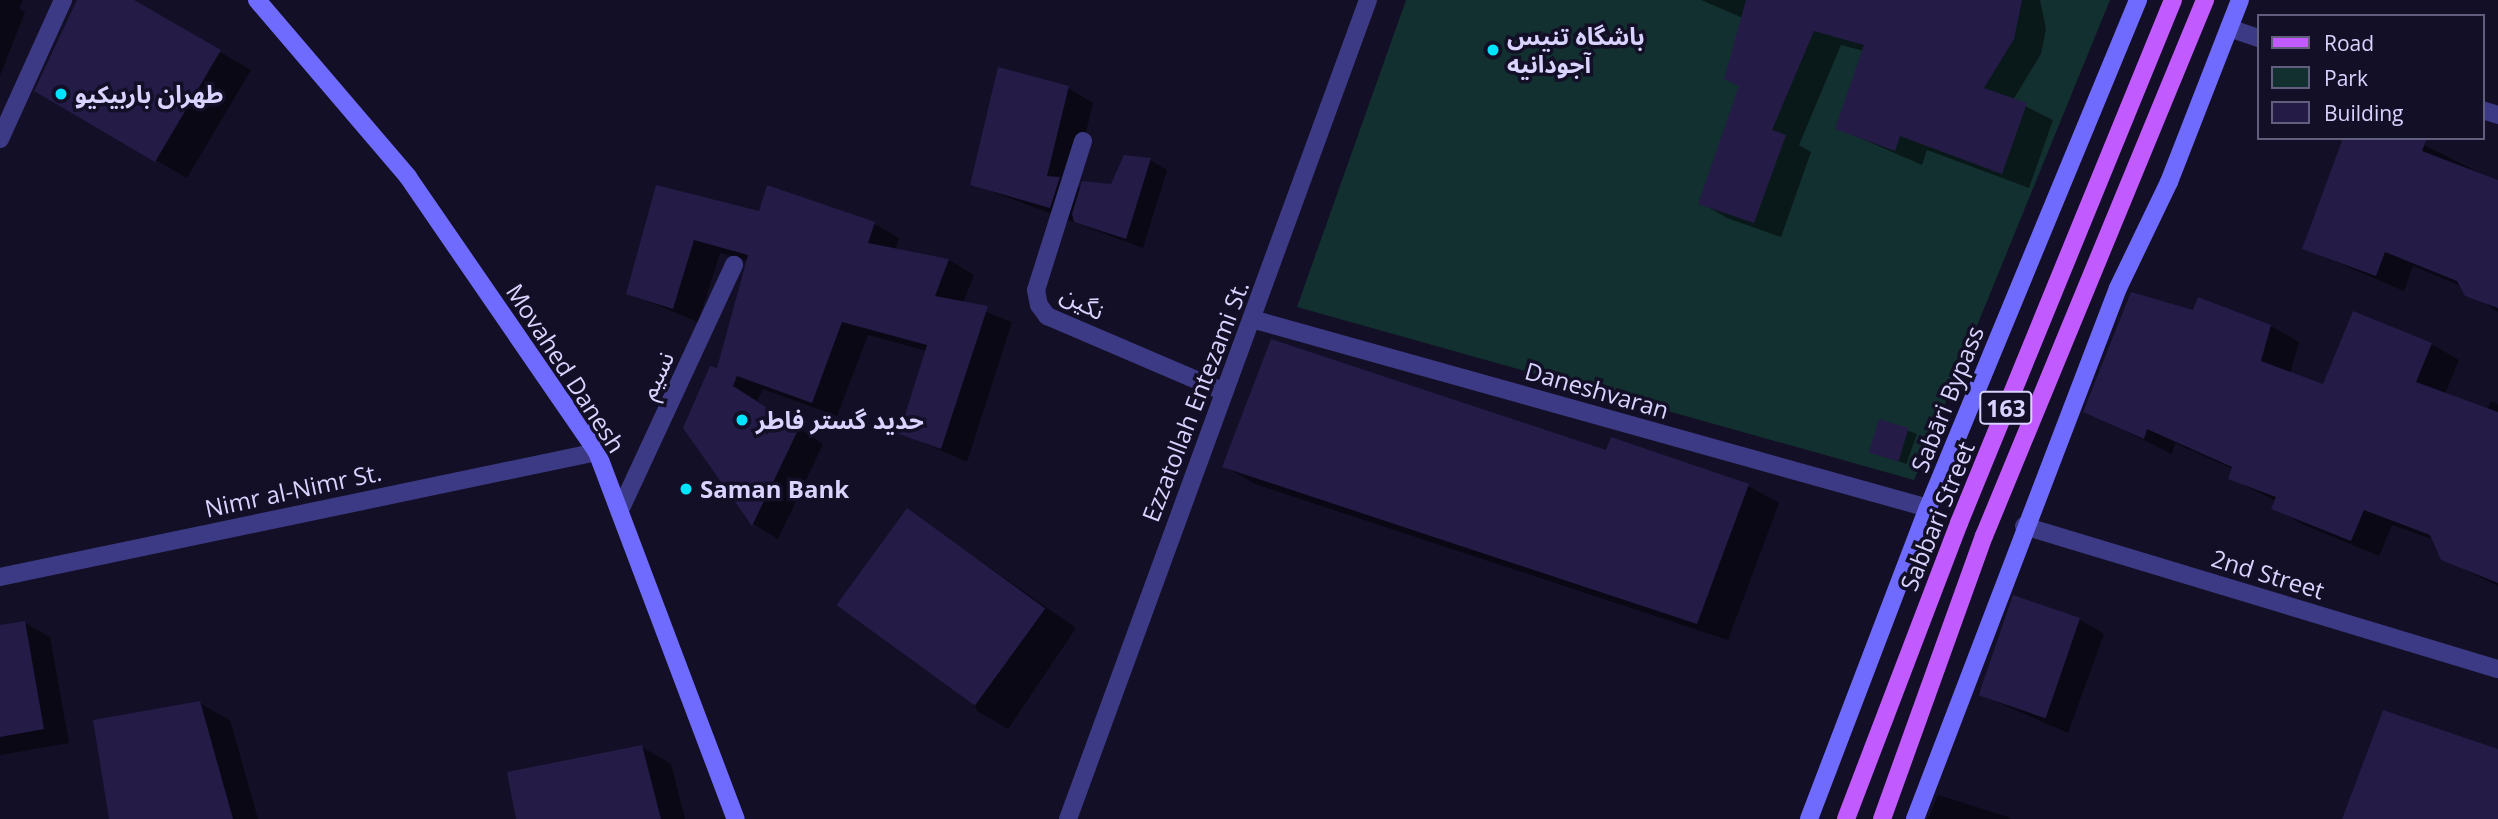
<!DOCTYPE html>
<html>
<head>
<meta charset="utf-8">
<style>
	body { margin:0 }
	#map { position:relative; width:2498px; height:819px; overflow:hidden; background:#130f26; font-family:"Open Sans","Noto Sans Arabic",sans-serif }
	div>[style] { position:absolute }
	.green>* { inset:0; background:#12302f }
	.shadow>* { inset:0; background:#0007; transform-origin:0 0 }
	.building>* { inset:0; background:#241b47; transform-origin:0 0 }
	.street>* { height:18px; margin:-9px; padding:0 9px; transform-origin:9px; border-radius:9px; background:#3d3a85 }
	.secondary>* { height:18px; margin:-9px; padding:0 9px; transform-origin:9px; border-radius:9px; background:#6f6bff }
	.primary>* { height:18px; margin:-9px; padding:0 9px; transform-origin:9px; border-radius:9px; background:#c25bff }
	.dots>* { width:19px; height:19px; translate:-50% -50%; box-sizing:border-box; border:4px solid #130f26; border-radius:50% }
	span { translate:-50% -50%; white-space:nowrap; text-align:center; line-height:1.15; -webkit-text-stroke:7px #130f26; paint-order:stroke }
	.shield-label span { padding:2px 5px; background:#130f26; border:2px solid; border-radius:5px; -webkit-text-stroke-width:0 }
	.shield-label { font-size:23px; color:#d9d4ff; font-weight:700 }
	.poi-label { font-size:24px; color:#d9d4ff; font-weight:700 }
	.left { translate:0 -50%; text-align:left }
	.street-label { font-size:24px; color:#d9d4ff }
	.legend { position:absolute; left:2257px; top:14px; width:228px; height:126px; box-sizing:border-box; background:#130f26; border:2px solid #625e7d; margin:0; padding:9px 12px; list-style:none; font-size:21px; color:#d9d4ff }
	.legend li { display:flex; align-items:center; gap:14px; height:35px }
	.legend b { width:35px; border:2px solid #625e7d }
</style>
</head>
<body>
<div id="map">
	<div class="green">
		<div style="clip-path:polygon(1406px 0,2110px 0,1914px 480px,1297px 307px)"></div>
	</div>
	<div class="shadow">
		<div style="clip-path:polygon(0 0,23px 0,19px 8px,25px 12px,0 76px)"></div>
		<div style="clip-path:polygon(80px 0,131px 0,251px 70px,187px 178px,36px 91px)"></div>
		<div style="clip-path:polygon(1701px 0,2040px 0,2046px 29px,2041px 54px,2013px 100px,2053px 120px,2029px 188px,1927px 150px,1922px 165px,1837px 128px,1864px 51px,1841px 45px,1799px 145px,1811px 152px,1781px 237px,1727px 218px,1701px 203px,1741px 86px,1743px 18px)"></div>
		<div style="clip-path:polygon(1068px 88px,1093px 103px,1073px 187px,1112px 186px,1150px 160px,1167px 170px,1143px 248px,972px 184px)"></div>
		<div style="clip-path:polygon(2410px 138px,2498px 182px,2498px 312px,2461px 286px,2413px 266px,2404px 291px,2304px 248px)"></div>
		<div style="clip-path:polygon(657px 187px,761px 213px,874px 224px,899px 238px,895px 250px,949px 260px,974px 275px,963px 303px,1012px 322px,967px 462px,901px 433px,927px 351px,868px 335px,837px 416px,763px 389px,757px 401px,823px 444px,778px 539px,753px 524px,685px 428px,718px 370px,748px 261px,720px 253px,698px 322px,628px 293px)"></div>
		<div style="clip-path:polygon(2194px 312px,2271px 326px,2299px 342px,2290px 374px,2324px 386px,2431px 344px,2459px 360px,2445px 394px,2487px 410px,2491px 401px,2498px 404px,2498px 586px,2443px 559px,2435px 540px,2392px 525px,2379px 556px,2302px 524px,2274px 508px,2276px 501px,2230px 478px,2233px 469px,2175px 443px,2172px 454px,2085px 411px)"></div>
		<div style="left:1880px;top:421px;width:39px;height:32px;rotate:19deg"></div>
		<div style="clip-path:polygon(1607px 452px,1748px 486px,1779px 503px,1728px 640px,1255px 484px,1224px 466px)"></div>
		<div style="clip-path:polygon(908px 511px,1076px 628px,1008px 729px,977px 711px)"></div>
		<div style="clip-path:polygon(2079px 619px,2104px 634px,2068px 733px,1977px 693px)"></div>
		<div style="clip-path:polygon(25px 623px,50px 637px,69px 743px,0 755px,0 627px)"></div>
		<div style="clip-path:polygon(199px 703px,230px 720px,258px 819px,111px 819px)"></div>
		<div style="clip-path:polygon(642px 747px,671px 764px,685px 819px,518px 819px)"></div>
		<div style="clip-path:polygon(1938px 795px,2008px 817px,2011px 819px,1928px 819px)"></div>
	</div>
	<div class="building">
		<div style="clip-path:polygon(77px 0,134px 0,221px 50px,155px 162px,34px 91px)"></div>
		<div style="clip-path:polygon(1746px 0,2022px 0,2014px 39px,1984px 88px,2027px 103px,2002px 174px,1900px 136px,1895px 151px,1835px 129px,1864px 45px,1814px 31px,1772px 130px,1786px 135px,1754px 223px,1698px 204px,1739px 86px,1724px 79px)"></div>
		<div style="clip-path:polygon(998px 67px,1069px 86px,1047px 176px,1060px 177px,1050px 208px,970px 185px)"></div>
		<div style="clip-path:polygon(2343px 138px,2427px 138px,2422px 151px,2498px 180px,2498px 308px,2465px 296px,2457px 281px,2385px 252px,2376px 276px,2302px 249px)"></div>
		<div style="clip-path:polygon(1124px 155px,1151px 158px,1126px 239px,1074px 222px,1072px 214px,1082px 181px,1111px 184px)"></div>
		<div style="clip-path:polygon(656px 185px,759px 211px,767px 185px,875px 222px,868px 243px,949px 259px,935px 296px,988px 306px,941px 449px,899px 434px,927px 345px,842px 322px,812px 403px,737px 376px,733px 386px,799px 428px,752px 526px,683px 428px,710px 366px,717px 368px,748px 255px,694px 240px,673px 309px,626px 294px)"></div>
		<div style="clip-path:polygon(2131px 292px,2193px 310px,2198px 297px,2271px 325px,2261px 361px,2323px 384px,2353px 311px,2432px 343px,2416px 382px,2498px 412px,2498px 583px,2441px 560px,2430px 535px,2364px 510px,2351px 541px,2271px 509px,2276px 497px,2228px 479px,2232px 467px,2147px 429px,2144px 439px,2083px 412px)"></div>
		<div style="clip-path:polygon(1271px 339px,1606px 450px,1611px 437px,1749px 484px,1697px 624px,1222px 467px)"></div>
		<div style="left:1879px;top:419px;width:31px;height:35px;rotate:17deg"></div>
		<div style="left:907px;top:508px;width:171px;height:120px;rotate:36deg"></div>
		<div style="left:2013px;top:595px;width:71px;height:106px;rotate:19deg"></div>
		<div style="clip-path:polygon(25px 621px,44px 729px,0 737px,0 625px)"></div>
		<div style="clip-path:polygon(200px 701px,233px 819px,109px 819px,93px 720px)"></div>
		<div style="clip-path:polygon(2383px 710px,2498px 749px,2498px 819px,2342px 819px)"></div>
		<div style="clip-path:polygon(642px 745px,661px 819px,516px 819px,507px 772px)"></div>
	</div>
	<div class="street">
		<div style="left:2229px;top:28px;width:31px;rotate:19deg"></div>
		<div style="left:2482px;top:110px;width:17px;rotate:17deg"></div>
		<div style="left:0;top:139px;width:153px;rotate:-65.6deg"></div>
		<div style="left:1083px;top:141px;width:156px;rotate:107.5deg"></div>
		<div style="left:1036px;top:290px;width:15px;rotate:79deg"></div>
		<div style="left:1039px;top:305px;width:14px;rotate:54deg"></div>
		<div style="left:1047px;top:316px;width:193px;rotate:23.2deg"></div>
		<div style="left:1252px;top:319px;width:702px;rotate:15.62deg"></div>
		<div style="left:622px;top:506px;width:266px;rotate:-65.1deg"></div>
		<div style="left:2024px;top:526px;width:495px;rotate:16.8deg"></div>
		<div style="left:0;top:577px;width:610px;rotate:-11.83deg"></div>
		<div style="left:1068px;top:819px;width:872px;rotate:-69.88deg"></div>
	</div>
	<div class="secondary">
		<div style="left:257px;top:0;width:233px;rotate:49.5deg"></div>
		<div style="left:408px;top:177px;width:334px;rotate:55.5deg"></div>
		<div style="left:597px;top:452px;width:392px;rotate:69.3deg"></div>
		<div style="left:1809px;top:819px;width:333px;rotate:-69.1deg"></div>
		<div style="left:1928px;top:508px;width:550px;rotate:-67.54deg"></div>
		<div style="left:1915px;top:819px;width:568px;rotate:-69.08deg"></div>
		<div style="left:2118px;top:288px;width:118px;rotate:-64.3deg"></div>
		<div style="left:2169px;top:182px;width:195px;rotate:-68.7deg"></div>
	</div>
	<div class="primary">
		<div style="left:1846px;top:819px;width:317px;rotate:-69.1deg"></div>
		<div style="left:1959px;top:523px;width:565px;rotate:-67.75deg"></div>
		<div style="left:1882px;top:819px;width:301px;rotate:-70.2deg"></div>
		<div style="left:1984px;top:536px;width:580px;rotate:-67.59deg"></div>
	</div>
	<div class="dots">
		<div style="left:1493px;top:50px;background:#00e5ff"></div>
		<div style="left:61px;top:94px;background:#00e5ff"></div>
		<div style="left:742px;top:420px;background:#00e5ff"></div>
		<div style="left:686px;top:489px;background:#00e5ff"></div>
	</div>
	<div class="shield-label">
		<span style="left:2006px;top:408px">163</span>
	</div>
	<div class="poi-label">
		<span class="left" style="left:1507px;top:50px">باشگاه تنیس<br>آجودانیه</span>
		<span class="left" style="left:75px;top:94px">طهران باربیکیو</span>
		<span class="left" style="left:756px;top:420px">حدید گستر فاطر</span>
		<span class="left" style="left:700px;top:489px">Saman Bank</span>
	</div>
	<div class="street-label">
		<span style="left:1083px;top:302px;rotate:28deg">نگین</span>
		<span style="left:566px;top:368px;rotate:57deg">Movahed Danesh</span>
		<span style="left:656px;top:375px;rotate:-65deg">نسیم</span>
		<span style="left:1597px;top:390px;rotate:16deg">Daneshvaran</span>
		<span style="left:1947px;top:399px;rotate:-68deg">Sabāri Bypass</span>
		<span style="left:1195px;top:401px;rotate:-69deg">Ezzatollah Entezami St.</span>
		<span style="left:293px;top:490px;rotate:-12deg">Nimr al-Nimr St.</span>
		<span style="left:1937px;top:516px;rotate:-68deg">Sabbari Street</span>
		<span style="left:2268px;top:574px;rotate:17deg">2nd Street</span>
	</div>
	<ul class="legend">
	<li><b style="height:9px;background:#c25bff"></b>Road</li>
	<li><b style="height:19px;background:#12302f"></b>Park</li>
	<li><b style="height:19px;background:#241b47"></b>Building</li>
	</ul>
</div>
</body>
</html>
